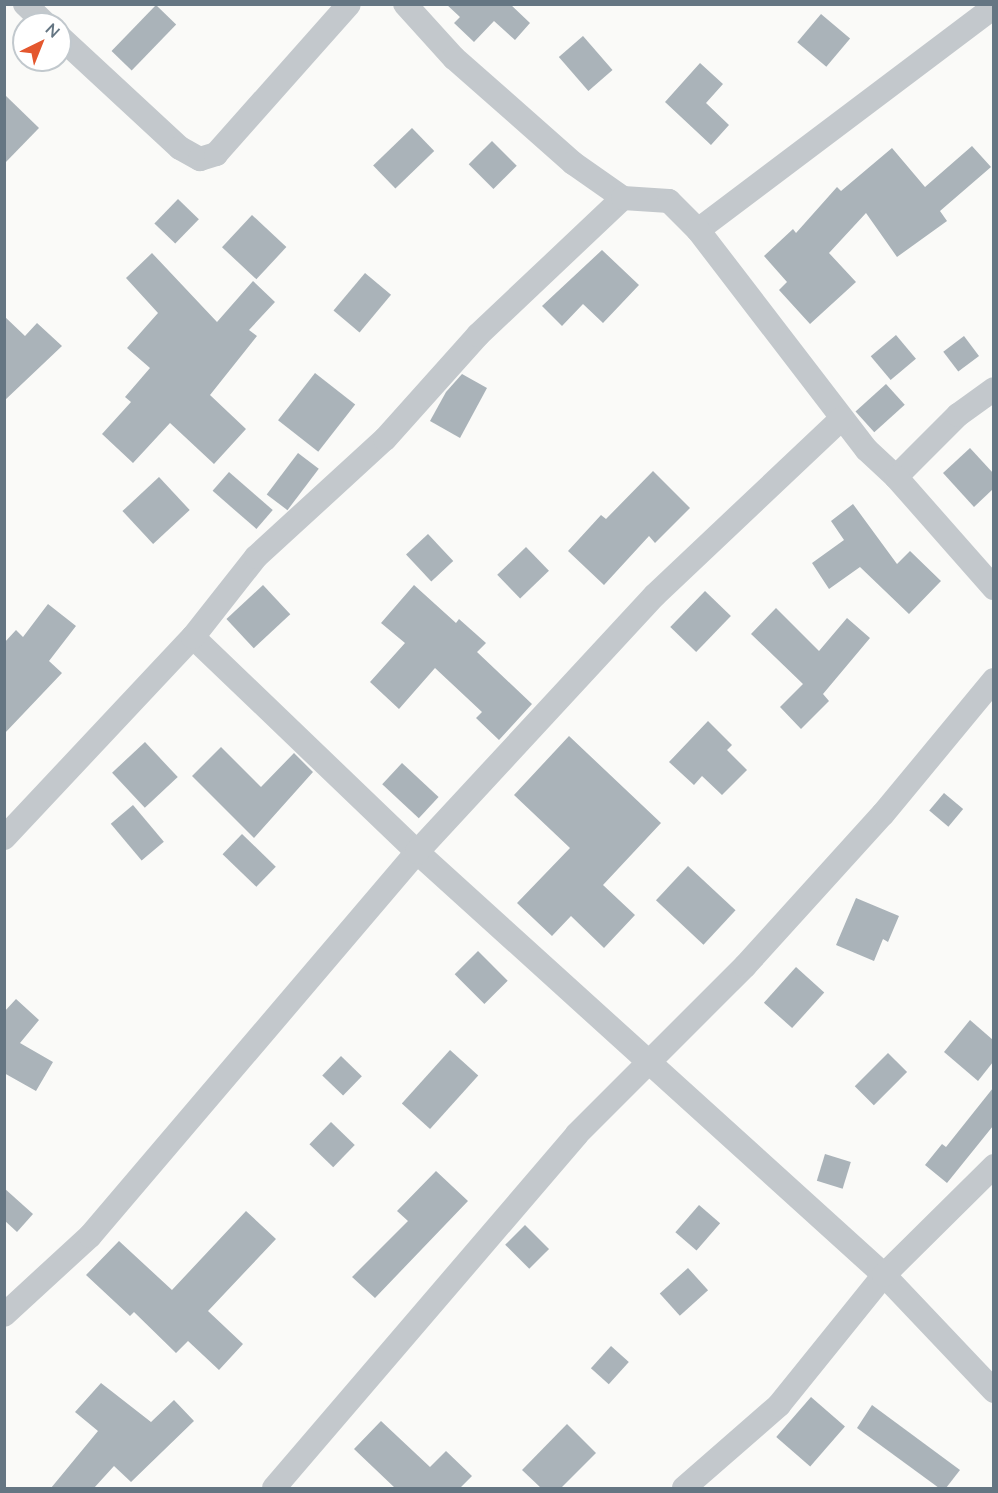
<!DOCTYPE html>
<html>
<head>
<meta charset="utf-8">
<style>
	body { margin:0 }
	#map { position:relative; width:998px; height:1493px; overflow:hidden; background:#fafaf8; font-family:Lato,sans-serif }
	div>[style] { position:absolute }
	.building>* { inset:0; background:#aab3b9; transform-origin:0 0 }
	.street>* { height:24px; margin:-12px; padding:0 12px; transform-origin:12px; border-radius:12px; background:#c3c8cc }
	span { translate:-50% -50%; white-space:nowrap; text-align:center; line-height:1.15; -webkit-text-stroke:6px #fff; paint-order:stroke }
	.frame { position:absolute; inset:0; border:6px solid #657683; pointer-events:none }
	.north { position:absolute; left:12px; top:12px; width:60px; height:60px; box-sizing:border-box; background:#fff; border:2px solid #c1c8cd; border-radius:50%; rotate:43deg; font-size:16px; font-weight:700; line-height:24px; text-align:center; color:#657683 }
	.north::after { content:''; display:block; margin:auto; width:21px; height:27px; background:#e4572e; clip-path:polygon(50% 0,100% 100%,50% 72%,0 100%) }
</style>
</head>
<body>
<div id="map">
	<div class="building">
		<div style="clip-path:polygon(446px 4px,510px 4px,530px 23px,515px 40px,494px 21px,474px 42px,454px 23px,460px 17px)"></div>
		<div style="left:156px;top:5px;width:28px;height:64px;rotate:44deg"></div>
		<div style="left:821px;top:14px;width:38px;height:37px;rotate:40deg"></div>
		<div style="left:583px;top:36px;width:45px;height:32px;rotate:49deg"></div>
		<div style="clip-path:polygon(700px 63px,723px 84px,706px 103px,729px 125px,711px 145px,665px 102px)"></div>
		<div style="clip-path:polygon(4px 94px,39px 128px,4px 164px)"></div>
		<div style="left:412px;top:128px;width:32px;height:54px;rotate:46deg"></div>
		<div style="left:492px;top:141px;width:35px;height:33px;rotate:45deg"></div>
		<div style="clip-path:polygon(972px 146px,991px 167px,940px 211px,947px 221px,897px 257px,866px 213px,829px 253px,856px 282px,810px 324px,779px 290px,787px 282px,764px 256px,793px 229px,796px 233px,837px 187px,841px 191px,892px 148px,925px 187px)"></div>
		<div style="left:178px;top:199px;width:29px;height:34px;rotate:44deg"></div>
		<div style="left:252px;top:215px;width:47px;height:44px;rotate:43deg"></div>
		<div style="clip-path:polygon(602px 250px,639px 285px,603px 323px,583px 304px,562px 326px,542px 306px)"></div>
		<div style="clip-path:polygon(152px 253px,217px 322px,253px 281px,275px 302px,249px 330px,257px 336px,210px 395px,246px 429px,214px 464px,170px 423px,133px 463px,102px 434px,131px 402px,125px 397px,150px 368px,127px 348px,158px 313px,126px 278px)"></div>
		<div style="left:365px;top:273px;width:34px;height:49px;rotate:40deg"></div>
		<div style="clip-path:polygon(4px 316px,25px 336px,37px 323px,62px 346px,4px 401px)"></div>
		<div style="left:896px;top:335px;width:31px;height:33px;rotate:50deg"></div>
		<div style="left:964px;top:336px;width:25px;height:26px;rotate:53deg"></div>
		<div style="left:315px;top:373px;width:51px;height:60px;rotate:38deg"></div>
		<div style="clip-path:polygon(462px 374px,487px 388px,460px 438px,430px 421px,446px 392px)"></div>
		<div style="left:886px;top:384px;width:28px;height:41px;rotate:48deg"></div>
		<div style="clip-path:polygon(970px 448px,993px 473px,993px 489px,974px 507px,943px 473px)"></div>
		<div style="left:298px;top:453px;width:26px;height:52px;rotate:37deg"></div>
		<div style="clip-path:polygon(653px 471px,690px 508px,655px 543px,649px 536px,604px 585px,568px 551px,601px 515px,606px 519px)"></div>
		<div style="left:229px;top:472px;width:58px;height:25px;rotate:41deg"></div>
		<div style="left:159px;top:477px;width:45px;height:50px;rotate:47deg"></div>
		<div style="clip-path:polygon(853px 504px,897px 564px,910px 551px,941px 581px,909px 614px,860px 567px,829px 589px,812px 563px,844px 540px,831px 521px)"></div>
		<div style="left:428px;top:534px;width:37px;height:30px;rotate:47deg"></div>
		<div style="left:526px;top:547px;width:33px;height:40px;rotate:46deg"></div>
		<div style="left:263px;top:585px;width:40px;height:50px;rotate:47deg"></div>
		<div style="clip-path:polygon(414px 585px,456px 623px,459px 619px,486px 643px,477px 652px,532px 704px,499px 740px,476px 718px,482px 712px,435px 668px,399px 709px,370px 682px,405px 643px,381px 623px)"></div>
		<div style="left:705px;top:591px;width:36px;height:50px;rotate:44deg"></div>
		<div style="clip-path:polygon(48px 604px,76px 626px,49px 661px,62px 673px,4px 734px,4px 643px,16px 630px,23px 637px)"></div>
		<div style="clip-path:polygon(776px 608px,819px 651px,847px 618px,870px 638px,823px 694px,829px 701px,801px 729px,780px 707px,803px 684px,751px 634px)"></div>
		<div style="clip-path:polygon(708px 721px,732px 745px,727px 750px,747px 770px,722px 795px,702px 776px,694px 785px,669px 762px)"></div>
		<div style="clip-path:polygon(569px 736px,661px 823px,603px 885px,635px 915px,604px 948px,571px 916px,552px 936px,517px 903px,570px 848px,514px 795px)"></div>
		<div style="left:145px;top:742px;width:48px;height:45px;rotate:47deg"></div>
		<div style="clip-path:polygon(221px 747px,261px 787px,294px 753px,313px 772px,254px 838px,192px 776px)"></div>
		<div style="left:402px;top:763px;width:50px;height:29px;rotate:43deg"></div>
		<div style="left:944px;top:793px;width:25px;height:23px;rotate:40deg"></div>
		<div style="left:133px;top:805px;width:48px;height:29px;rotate:50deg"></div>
		<div style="left:242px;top:834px;width:47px;height:28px;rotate:44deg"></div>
		<div style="left:688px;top:866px;width:65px;height:47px;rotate:43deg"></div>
		<div style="clip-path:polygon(856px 898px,899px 916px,888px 942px,883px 939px,874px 961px,836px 945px)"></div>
		<div style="left:478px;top:951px;width:42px;height:33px;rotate:45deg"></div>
		<div style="left:796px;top:967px;width:38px;height:48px;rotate:42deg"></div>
		<div style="clip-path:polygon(16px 999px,39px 1020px,20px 1043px,53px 1062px,36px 1091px,4px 1073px,4px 1012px)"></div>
		<div style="clip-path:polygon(970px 1020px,993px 1040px,993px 1062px,978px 1081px,944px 1052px)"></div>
		<div style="left:450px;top:1050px;width:38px;height:72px;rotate:42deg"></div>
		<div style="left:888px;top:1053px;width:27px;height:47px;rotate:45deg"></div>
		<div style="left:341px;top:1056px;width:29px;height:27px;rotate:44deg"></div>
		<div style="clip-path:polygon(993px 1088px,993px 1126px,947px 1183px,925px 1165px,942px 1144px,946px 1147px)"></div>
		<div style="left:331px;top:1122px;width:33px;height:31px;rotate:44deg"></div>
		<div style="left:825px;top:1154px;width:27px;height:28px;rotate:17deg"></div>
		<div style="clip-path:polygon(436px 1171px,468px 1201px,375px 1298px,352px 1277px,408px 1221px,397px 1211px)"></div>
		<div style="clip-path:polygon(4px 1188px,33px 1214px,17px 1232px,4px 1220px)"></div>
		<div style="left:699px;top:1205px;width:28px;height:36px;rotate:41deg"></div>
		<div style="clip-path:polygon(246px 1211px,276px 1239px,208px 1311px,243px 1344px,219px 1370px,188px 1341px,176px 1353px,134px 1312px,130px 1316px,86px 1275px,119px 1241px,172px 1290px)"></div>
		<div style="left:525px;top:1225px;width:34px;height:28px;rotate:45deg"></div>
		<div style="left:688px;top:1268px;width:30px;height:38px;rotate:48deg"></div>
		<div style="left:611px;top:1346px;width:24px;height:30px;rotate:42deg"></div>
		<div style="clip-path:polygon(101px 1383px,151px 1422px,174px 1400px,194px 1421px,131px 1482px,114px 1466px,94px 1488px,51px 1488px,98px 1431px,75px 1412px)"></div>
		<div style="left:811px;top:1397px;width:45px;height:53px;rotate:41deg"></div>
		<div style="clip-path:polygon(872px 1405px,960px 1470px,946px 1488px,939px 1488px,857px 1428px)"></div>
		<div style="clip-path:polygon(381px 1421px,430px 1467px,446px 1451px,472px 1476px,460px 1488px,395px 1488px,354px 1449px)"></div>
		<div style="clip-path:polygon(567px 1424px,596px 1453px,561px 1488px,541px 1488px,522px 1470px)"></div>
	</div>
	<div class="street">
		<div style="left:25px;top:4px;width:29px;rotate:44deg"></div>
		<div style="left:405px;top:4px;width:73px;rotate:47.8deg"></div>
		<div style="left:454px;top:58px;width:159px;rotate:41.4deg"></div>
		<div style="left:573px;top:163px;width:61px;rotate:35deg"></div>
		<div style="left:60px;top:37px;width:163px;rotate:42.8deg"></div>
		<div style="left:180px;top:148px;width:23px;rotate:29deg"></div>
		<div style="left:200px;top:159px;width:17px;rotate:-17deg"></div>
		<div style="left:216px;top:154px;width:200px;rotate:-48.4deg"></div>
		<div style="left:698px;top:230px;width:371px;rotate:-37deg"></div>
		<div style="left:896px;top:477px;width:88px;rotate:-45deg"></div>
		<div style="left:958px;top:415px;width:44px;rotate:-35.8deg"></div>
		<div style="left:193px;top:637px;width:310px;rotate:43.8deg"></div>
		<div style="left:417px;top:852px;width:630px;rotate:42.17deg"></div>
		<div style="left:884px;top:1275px;width:160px;rotate:46.5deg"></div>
		<div style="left:4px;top:838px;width:276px;rotate:-46.8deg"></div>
		<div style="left:193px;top:637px;width:102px;rotate:-51.8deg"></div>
		<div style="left:256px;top:557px;width:175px;rotate:-42.5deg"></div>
		<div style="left:385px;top:439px;width:140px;rotate:-48.2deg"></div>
		<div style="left:478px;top:335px;width:199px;rotate:-43.4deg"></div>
		<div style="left:623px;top:198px;width:46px;rotate:3.7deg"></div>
		<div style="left:669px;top:201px;width:41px;rotate:45deg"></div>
		<div style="left:698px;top:230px;width:277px;rotate:52.5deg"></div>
		<div style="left:867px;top:450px;width:40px;rotate:43deg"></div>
		<div style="left:896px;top:477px;width:148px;rotate:48.6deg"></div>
		<div style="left:4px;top:1315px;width:117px;rotate:-42.6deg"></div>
		<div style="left:90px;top:1236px;width:504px;rotate:-49.58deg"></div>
		<div style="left:417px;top:852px;width:350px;rotate:-47.2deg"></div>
		<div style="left:655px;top:595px;width:257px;rotate:-43.4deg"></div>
		<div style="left:274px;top:1488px;width:466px;rotate:-49.4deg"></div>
		<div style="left:577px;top:1134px;width:238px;rotate:-45deg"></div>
		<div style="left:745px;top:966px;width:205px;rotate:-47.8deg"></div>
		<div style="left:883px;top:814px;width:174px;rotate:-50.4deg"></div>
		<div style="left:684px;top:1488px;width:126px;rotate:-41.1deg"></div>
		<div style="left:779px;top:1405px;width:167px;rotate:-51.1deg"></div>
		<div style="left:884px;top:1275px;width:155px;rotate:-44.7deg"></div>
	</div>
	<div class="frame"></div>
	<div class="north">N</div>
</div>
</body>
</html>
